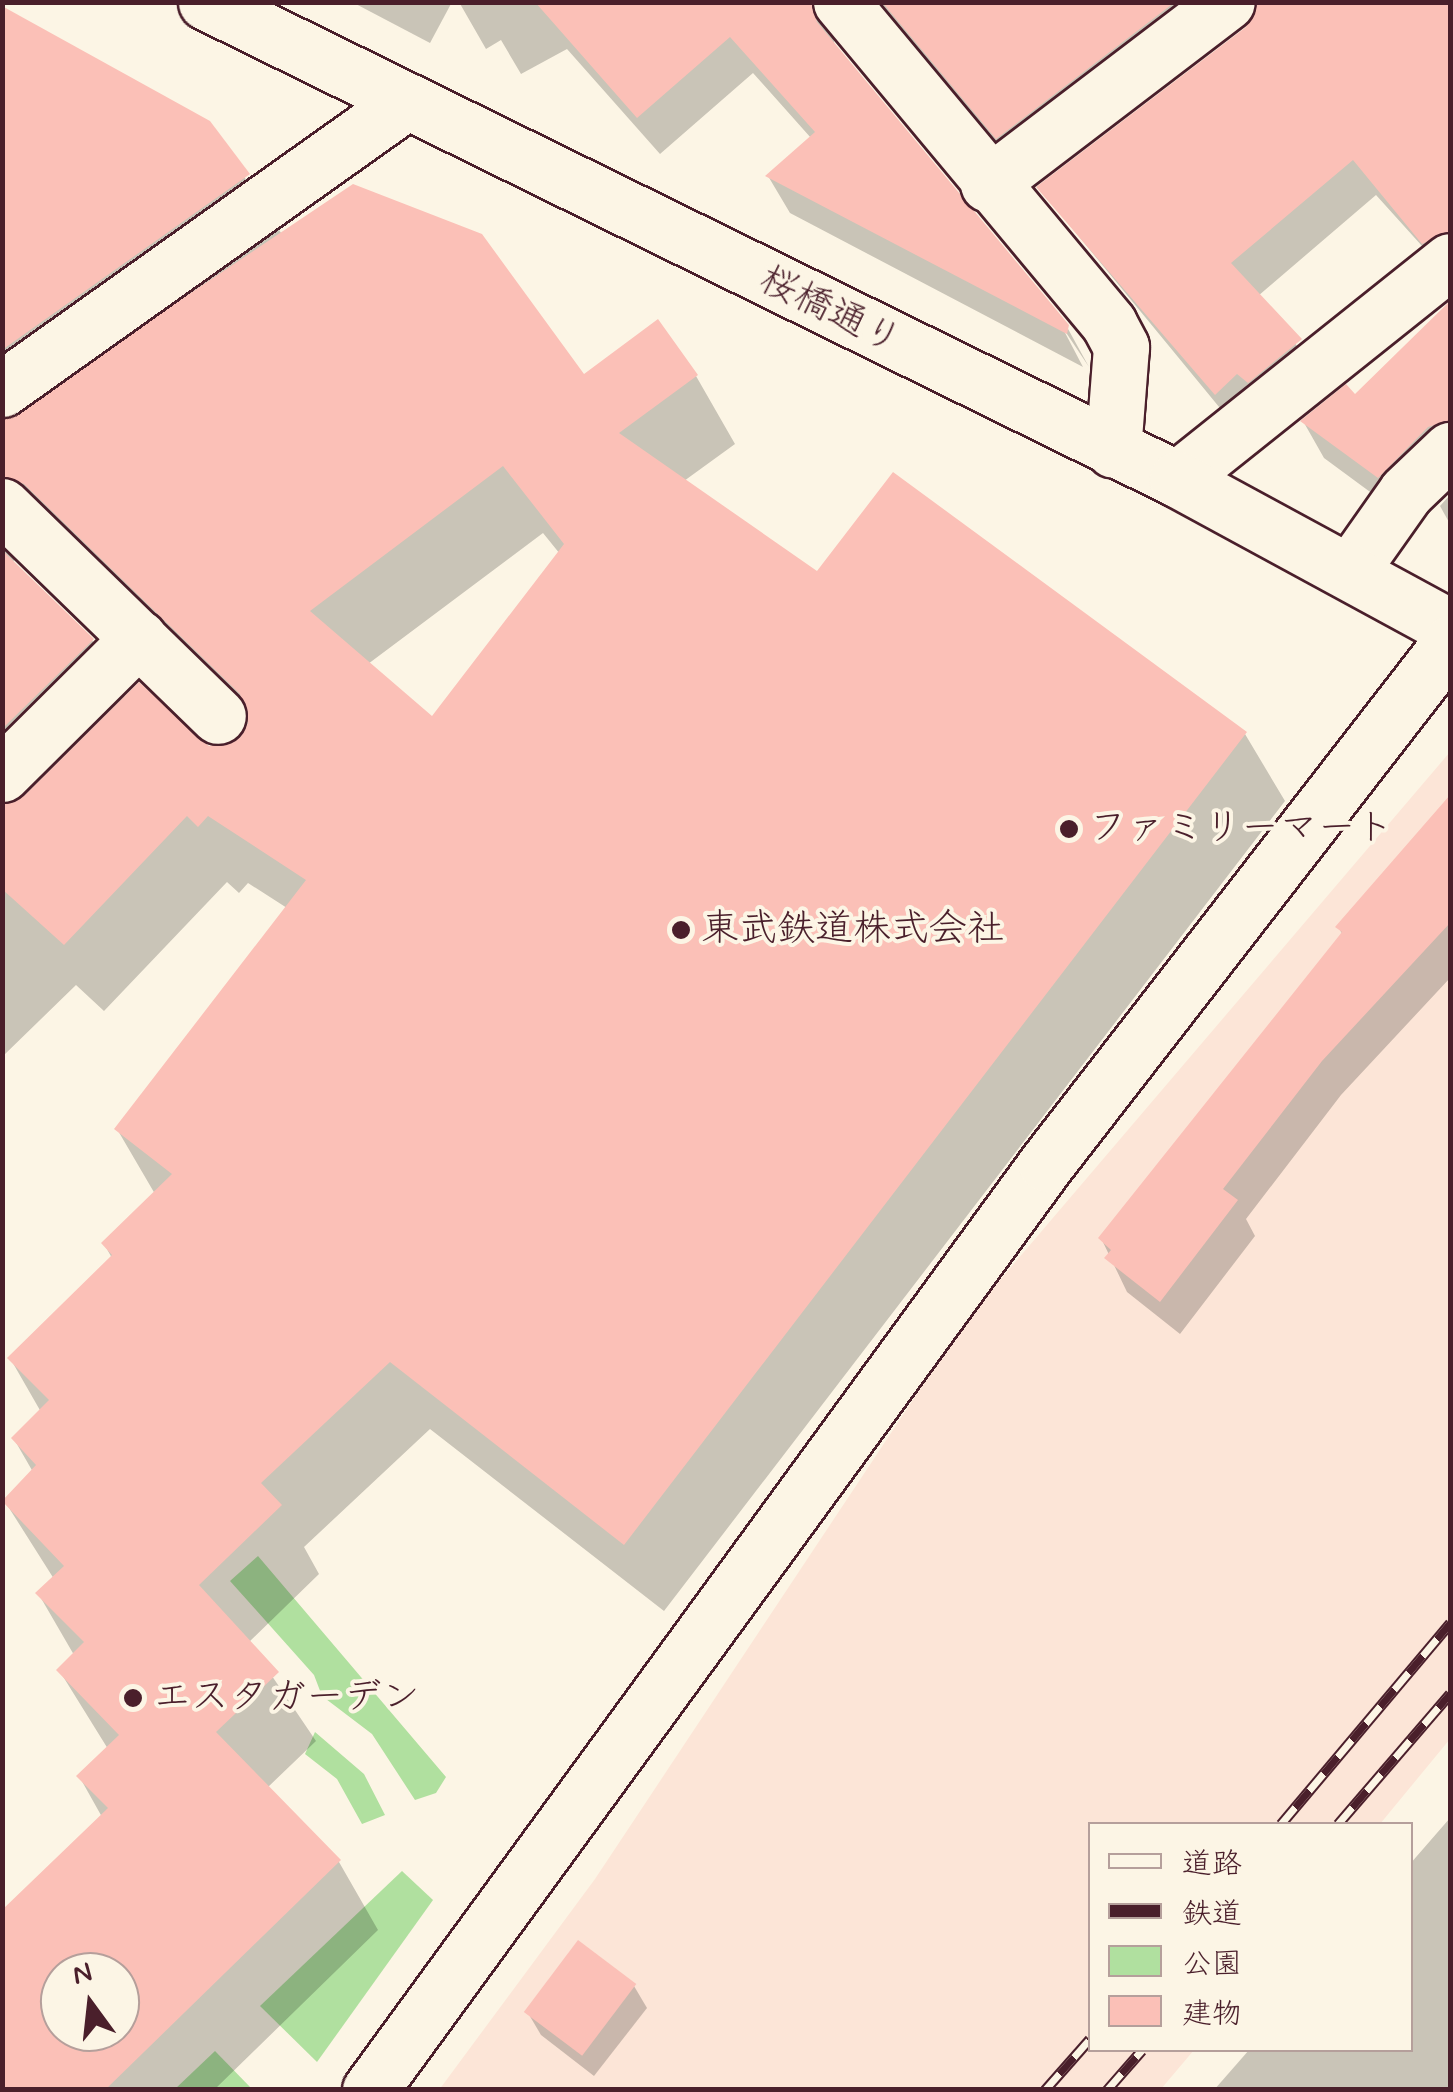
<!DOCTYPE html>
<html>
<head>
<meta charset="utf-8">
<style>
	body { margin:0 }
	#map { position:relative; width:1453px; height:2092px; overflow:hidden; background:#fcf5e5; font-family:Mynerve,"Klee One",sans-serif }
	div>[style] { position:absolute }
	.built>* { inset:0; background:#fce5d7 }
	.green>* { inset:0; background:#b0e09f }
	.shadow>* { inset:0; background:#0003 }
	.building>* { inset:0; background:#fbc0b7; transform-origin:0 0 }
	.roads { filter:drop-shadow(2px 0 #4a1f2b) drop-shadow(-2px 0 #4a1f2b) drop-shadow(0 2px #4a1f2b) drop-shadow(0 -2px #4a1f2b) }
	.minor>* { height:55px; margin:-27.5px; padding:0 27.5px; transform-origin:27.5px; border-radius:27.5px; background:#fcf5e5 }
	.tertiary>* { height:55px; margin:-27.5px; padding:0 27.5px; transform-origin:27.5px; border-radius:27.5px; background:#fcf5e5 }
	.rail>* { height:11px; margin-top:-5.5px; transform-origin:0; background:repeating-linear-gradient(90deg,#fcf5e5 0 22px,#4a1f2b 0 44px); box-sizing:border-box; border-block:2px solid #4a1f2b }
	.dots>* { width:28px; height:28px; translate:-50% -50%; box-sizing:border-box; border:5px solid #fcf5e5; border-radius:50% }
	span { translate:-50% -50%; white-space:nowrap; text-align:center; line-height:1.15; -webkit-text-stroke:8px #fcf5e5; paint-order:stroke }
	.street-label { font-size:38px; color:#4a1f2b }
	.poi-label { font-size:38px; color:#4a1f2b }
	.left { translate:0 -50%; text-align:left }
	.frame { position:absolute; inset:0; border:5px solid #4a1f2b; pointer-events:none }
	.legend { position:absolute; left:1088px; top:1822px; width:325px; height:230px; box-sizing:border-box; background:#fcf5e5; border:2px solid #b59f9b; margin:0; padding:12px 18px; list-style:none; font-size:30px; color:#4a1f2b }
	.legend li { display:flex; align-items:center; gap:20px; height:50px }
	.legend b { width:50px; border:2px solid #b59f9b }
	.north { position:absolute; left:40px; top:1952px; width:100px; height:100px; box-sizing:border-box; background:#fcf5e5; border:2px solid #b59f9b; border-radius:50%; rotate:345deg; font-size:28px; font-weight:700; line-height:40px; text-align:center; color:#4a1f2b }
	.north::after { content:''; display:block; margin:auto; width:35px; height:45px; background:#4a1f2b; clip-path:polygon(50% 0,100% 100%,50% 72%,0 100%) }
</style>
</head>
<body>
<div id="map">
	<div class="built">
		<div style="clip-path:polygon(1450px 752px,1450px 1739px,1380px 1824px,1090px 1824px,1090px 2050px,1194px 2050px,1161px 2089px,439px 2090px,595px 1879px,966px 1320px)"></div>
	</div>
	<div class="green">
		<div style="clip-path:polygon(258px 1556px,446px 1777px,436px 1793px,415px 1800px,372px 1734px,322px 1696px,314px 1675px,230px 1581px)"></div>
		<div style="clip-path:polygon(315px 1732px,364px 1774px,385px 1815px,362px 1824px,337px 1779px,305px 1754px)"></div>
		<div style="clip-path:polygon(402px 1871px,433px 1900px,317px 2062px,260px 2006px)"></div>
		<div style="clip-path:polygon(215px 2051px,252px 2089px,175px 2089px)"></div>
	</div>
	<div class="shadow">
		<div style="clip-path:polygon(352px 2px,452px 2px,430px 43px)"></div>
		<div style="clip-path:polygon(459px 2px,1450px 2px,1450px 277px,1376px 195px,1258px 296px,1322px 378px,1238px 430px,1039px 188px,1249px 28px,1255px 10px,1230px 14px,1019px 175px,832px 29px,835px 48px,1067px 327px,1089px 367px,1061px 325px,1083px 367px,790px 213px,768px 176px,811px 138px,753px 73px,660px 154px,567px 49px,521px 74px,501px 40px,486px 49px)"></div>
		<div style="clip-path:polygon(evenodd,2px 9px,209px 123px,283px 236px,584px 377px,696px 376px,735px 444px,684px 481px,818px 575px,1245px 734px,1285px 801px,664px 1611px,430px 1429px,304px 1547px,319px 1574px,249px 1642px,316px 1741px,267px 1788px,339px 1862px,378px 1930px,214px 2090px,2px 2090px,102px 1817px,79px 1776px,108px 1749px,59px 1670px,74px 1655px,38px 1593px,54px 1579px,4px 1500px,33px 1472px,14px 1439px,41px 1412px,10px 1358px,112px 1258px,104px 1244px,155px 1194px,117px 1129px,287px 908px,248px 883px,239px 893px,227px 882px,104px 1011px,76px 985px,2px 1057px,2px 9px,543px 533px,560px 554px,432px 719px,368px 664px,543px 533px,2px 9px,19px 551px,202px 683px,248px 728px,241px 741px,209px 749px,126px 699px,92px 640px,13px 562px,19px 551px,2px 9px,60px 1972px,120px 1972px,120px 2032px,60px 2032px,60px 1972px)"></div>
		<div style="clip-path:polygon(1450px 303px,1450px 468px,1400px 514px,1324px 458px,1303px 421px,1355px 397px)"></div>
		<div style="clip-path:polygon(1450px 495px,1450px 524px,1440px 506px)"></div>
		<div style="clip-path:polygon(1422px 833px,1450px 856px,1450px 978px,1341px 1095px,1246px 1219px,1255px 1236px,1180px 1334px,1127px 1292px,1101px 1238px,1343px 935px,1338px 927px)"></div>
		<div style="clip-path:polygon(1450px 1818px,1450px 2090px,1214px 2090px,1249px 2050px,1410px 2050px,1410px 1864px)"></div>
		<div style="clip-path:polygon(634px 1986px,647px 2008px,594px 2076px,541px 2035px,528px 2013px)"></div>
	</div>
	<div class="building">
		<div style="clip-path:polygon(535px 2px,811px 2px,817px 22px,1069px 325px,1067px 334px,765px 176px,815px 132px,730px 37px,637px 118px)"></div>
		<div style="clip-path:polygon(882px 2px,1175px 2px,996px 139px)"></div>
		<div style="clip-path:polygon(1258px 2px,1450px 2px,1450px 231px,1422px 244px,1353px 160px,1231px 263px,1302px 339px,1248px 383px,1237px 374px,1215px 395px,1036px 187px,1246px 27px)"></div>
		<div style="clip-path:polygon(2px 6px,210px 121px,250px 174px,2px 350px)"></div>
		<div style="clip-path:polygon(evenodd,353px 184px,482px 234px,584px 374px,658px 319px,698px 375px,619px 433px,817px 571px,893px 472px,1247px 732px,624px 1545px,390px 1362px,261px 1483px,282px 1505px,199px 1585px,279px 1672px,216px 1732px,341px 1860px,105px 2090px,2px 2090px,2px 1910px,108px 1808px,76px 1776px,119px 1735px,56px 1670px,84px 1642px,35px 1593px,64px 1566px,2px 1501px,36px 1465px,11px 1438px,49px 1400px,7px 1358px,112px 1255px,101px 1243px,172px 1174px,114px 1129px,306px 880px,208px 816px,198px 827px,187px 816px,64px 945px,2px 889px,2px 804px,24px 796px,139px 682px,209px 746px,240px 738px,248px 723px,240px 694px,24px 484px,2px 476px,2px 420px,353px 184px,503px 466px,564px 544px,432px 716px,310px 611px,503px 466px,353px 184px,60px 1972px,120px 1972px,120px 2032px,60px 2032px,60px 1972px)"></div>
		<div style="clip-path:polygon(1450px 301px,1450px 420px,1428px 427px,1378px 478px,1300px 421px,1346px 384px,1355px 394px)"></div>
		<div style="clip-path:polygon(2px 550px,94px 639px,2px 729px)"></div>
		<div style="clip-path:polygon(1450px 795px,1450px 923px,1322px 1061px,1223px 1189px,1238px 1200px,1160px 1302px,1104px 1258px,1111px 1250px,1098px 1238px,1342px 932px,1335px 927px)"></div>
		<div style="left:578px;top:1940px;width:73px;height:90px;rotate:37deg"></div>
	</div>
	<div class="roads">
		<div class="minor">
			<div style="left:841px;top:2px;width:419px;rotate:50.2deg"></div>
			<div style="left:1109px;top:324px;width:26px;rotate:62deg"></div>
			<div style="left:1121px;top:347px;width:103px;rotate:94.4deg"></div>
			<div style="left:988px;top:184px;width:300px;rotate:-37.3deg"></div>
			<div style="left:2px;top:389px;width:497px;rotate:-35.4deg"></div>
			<div style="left:1177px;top:479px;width:349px;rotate:-38.6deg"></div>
			<div style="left:2px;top:506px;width:301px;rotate:44.2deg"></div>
			<div style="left:1351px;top:570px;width:95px;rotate:-54.8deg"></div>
			<div style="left:1406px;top:492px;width:61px;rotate:-43.7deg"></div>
			<div style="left:2px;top:774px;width:193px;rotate:-44.8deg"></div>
		</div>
		<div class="tertiary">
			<div style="left:206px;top:2px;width:1082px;rotate:26.16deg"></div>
			<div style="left:1177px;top:479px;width:311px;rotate:28.5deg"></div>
			<div style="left:370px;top:2090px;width:1146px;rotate:-53.87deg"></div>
			<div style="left:1046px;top:1164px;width:659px;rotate:-52.21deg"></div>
		</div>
	</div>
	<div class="rail">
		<div style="left:1281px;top:1824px;width:263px;rotate:-49.9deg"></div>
		<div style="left:1338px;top:1824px;width:172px;rotate:-49.3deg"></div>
		<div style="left:1045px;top:2090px;width:68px;rotate:-48.6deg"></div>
		<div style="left:1107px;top:2090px;width:53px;rotate:-48.8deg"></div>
	</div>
	<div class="dots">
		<div style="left:1069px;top:829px;background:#4a1f2b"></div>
		<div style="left:681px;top:930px;background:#4a1f2b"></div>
		<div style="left:133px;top:1698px;background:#4a1f2b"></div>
	</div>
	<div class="street-label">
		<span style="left:830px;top:311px;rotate:26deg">桜橋通り</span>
	</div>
	<div class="poi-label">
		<span class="left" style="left:1089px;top:829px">ファミリーマート</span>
		<span class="left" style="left:701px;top:930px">東武鉄道株式会社</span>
		<span class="left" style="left:153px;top:1698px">エスタガーデン</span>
	</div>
	<div class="frame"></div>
	<ul class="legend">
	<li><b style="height:12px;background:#fcf5e5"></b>道路</li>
	<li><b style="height:12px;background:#4a1f2b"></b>鉄道</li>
	<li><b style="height:28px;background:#b0e09f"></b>公園</li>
	<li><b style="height:28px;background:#fbc0b7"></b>建物</li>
	</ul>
	<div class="north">N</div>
</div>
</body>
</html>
